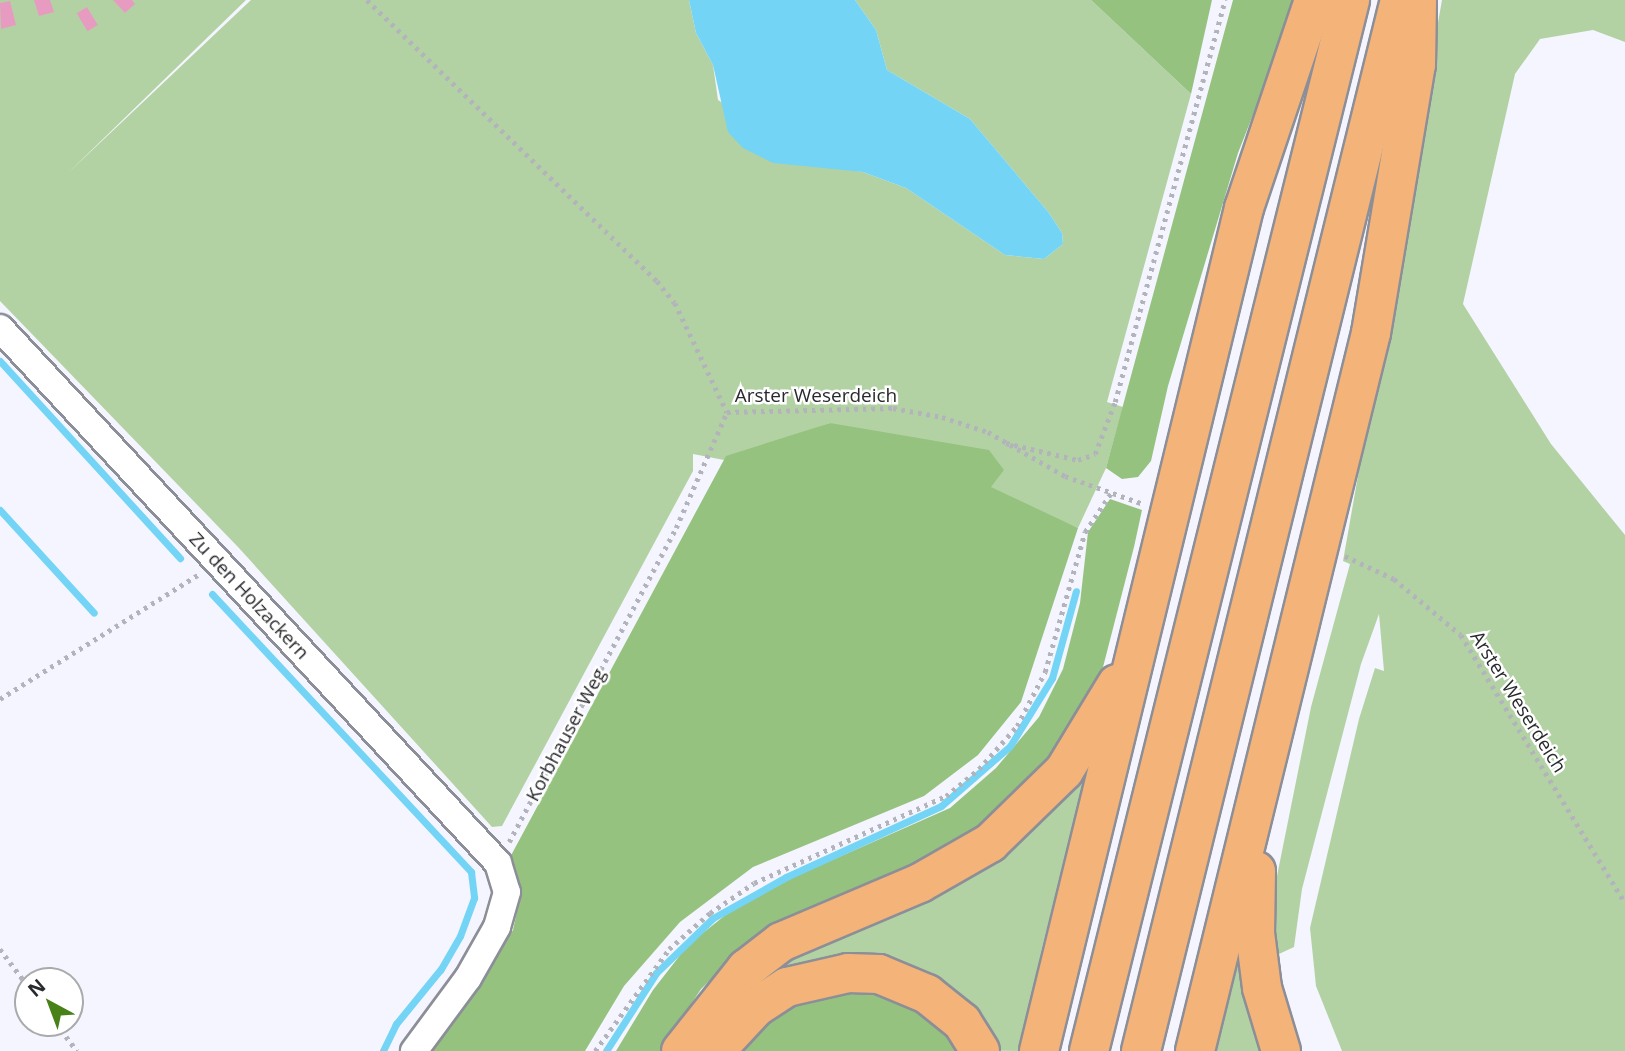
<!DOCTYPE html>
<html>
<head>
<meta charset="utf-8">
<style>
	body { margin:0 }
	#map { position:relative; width:1625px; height:1051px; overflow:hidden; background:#f4f5fe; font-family:"Open Sans",sans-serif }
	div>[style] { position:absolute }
	.green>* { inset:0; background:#b3d2a4 }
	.forest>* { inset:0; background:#96c27f }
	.water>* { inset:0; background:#73d4f5 }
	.stream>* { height:7px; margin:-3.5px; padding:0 3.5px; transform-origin:3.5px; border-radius:3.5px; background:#73d4f5 }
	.building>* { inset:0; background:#e79bc1; transform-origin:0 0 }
	.path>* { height:4.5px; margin-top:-2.25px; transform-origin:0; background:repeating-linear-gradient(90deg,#b3b4bb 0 3.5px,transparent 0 8.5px) }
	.roads { filter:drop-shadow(2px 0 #8c8e98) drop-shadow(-2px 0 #8c8e98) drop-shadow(0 2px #8c8e98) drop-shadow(0 -2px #8c8e98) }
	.minor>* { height:26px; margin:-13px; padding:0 13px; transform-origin:13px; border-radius:13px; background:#fff }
	.highway>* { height:38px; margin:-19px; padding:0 19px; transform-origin:19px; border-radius:19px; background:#f4b378 }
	span { translate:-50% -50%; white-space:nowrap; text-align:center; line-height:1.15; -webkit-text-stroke:5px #fff; paint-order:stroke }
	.street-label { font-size:19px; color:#292a2e }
	.north { position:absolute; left:14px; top:967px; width:70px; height:70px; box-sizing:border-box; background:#fff; border:2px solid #a9aaab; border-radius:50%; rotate:319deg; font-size:19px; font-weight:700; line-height:28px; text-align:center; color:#292a2e }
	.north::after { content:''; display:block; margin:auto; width:24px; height:32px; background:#498119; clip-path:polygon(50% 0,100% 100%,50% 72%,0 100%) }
</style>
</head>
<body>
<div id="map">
	<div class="green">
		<div style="clip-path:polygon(0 0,246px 0,67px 174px,251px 0,689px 0,696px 33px,713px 65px,718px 100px,819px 165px,863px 172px,906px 188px,1005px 255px,1044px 259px,1063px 244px,1062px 233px,1049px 213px,970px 119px,887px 70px,876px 30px,855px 0,1091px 0,1191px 94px,1107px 402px,1123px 407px,1106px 468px,1078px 528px,830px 423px,724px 460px,693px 454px,693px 471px,502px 826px,492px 827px,238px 547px,0 301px)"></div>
		<div style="clip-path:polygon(1442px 0,1625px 0,1625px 42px,1593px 30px,1540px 39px,1515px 74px,1463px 304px,1551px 444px,1625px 535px,1625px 1051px,1342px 1051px,1316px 986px,1310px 928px,1359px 719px,1375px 668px,1384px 671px,1379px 614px,1361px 664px,1302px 889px,1294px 947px,1279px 954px,1271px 942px,1277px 876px,1311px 707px,1350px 564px,1343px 561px)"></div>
		<div style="clip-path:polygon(1098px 739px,1083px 816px,1073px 827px,1043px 944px,1033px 988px,1039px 993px,1025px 1051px,694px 1047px,806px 940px)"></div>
		<div style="clip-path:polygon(1238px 912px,1267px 1051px,1204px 1051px)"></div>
	</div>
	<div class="forest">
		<div style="clip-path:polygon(1091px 0,1212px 0,1191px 94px)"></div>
		<div style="clip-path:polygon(1233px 0,1298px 0,1238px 153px,1168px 386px,1151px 461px,1138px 477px,1122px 479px,1106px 468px)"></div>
		<div style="clip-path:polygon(830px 423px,989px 450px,1004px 470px,991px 487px,1078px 528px,1021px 702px,978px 755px,924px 796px,753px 867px,680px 922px,624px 986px,585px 1051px,431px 1051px,513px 930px,522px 889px,508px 861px,726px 456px)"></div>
		<div style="clip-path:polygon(1110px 499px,1142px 510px,1134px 547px,1102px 671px,1074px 731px,1040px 778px,956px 847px,779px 923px,735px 956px,701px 989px,660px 1051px,616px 1051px,653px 990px,688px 945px,728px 913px,796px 876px,950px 808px,996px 768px,1039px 717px,1063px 669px,1080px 603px,1088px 532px)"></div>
		<div style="clip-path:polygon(839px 984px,886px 995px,934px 1015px,959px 1051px,736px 1051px,753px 1029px,796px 998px)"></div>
	</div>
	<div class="water">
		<div style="clip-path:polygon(689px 0,855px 0,876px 30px,887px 70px,970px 119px,1049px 213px,1062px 233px,1063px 244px,1044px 259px,1005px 255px,906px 188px,863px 172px,773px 163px,743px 148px,728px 132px,713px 65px,696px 33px)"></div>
	</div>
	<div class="stream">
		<div style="left:0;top:361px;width:267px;rotate:47.6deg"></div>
		<div style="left:0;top:510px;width:139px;rotate:47.6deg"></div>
		<div style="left:212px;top:594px;width:380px;rotate:47deg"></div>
		<div style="left:471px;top:872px;width:26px;rotate:83deg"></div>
		<div style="left:474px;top:898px;width:40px;rotate:110.2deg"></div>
		<div style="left:460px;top:936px;width:39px;rotate:120deg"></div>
		<div style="left:440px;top:970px;width:70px;rotate:129.2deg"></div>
		<div style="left:396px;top:1024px;width:30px;rotate:116deg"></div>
		<div style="left:606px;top:1051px;width:93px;rotate:-57.3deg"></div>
		<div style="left:656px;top:973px;width:79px;rotate:-44deg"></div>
		<div style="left:713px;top:918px;width:84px;rotate:-29.3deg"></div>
		<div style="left:786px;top:877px;width:170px;rotate:-24.6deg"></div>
		<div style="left:941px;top:806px;width:91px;rotate:-41deg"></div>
		<div style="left:1010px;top:746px;width:80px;rotate:-58.3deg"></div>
		<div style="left:1052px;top:678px;width:90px;rotate:-74.6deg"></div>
	</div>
	<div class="building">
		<div style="clip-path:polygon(34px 0,50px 0,54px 12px,39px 16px)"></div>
		<div style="clip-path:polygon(113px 0,132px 0,135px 4px,125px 13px)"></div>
		<div style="clip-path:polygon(10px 1px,16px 25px,1px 29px,0 3px)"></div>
		<div style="left:87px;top:7px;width:21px;height:12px;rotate:59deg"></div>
	</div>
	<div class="path">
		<div style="left:367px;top:0;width:404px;rotate:44.1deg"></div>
		<div style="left:657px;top:281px;width:28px;rotate:51deg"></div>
		<div style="left:675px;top:303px;width:121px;rotate:64.5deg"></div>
		<div style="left:727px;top:412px;width:166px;rotate:-1.4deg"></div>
		<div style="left:893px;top:408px;width:50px;rotate:10.4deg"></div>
		<div style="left:942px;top:417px;width:48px;rotate:18.1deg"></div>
		<div style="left:988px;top:432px;width:89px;rotate:29.7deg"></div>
		<div style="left:1065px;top:476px;width:83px;rotate:19.7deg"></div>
		<div style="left:1006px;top:443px;width:74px;rotate:13.3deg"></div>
		<div style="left:1078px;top:460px;width:18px;rotate:-19deg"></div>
		<div style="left:1095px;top:454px;width:56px;rotate:-69deg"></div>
		<div style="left:1115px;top:402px;width:417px;rotate:-74.7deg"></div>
		<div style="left:1345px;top:556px;width:54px;rotate:25.1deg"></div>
		<div style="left:1394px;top:579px;width:87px;rotate:39.9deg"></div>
		<div style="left:1461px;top:635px;width:314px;rotate:58.5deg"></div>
		<div style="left:0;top:699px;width:234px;rotate:-32.1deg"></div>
		<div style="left:509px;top:842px;width:356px;rotate:-62deg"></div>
		<div style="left:676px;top:528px;width:127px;rotate:-66.3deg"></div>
		<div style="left:0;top:949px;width:46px;rotate:52.9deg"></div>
		<div style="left:56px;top:1023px;width:35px;rotate:53deg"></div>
		<div style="left:595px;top:1051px;width:126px;rotate:-54deg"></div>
		<div style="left:669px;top:949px;width:55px;rotate:-41.3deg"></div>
		<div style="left:710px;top:913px;width:53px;rotate:-34.3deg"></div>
		<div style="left:754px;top:883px;width:211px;rotate:-24.4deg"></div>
		<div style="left:946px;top:796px;width:43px;rotate:-39.3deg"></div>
		<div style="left:979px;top:769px;width:57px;rotate:-48.5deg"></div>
		<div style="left:1017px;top:726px;width:61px;rotate:-62.6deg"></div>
		<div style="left:1045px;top:672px;width:146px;rotate:-74.1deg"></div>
		<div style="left:1085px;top:532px;width:47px;rotate:-56.3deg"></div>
	</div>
	<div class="roads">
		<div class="minor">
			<div style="left:0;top:328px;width:731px;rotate:47.05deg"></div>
			<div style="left:498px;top:863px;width:30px;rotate:73deg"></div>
			<div style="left:507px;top:892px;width:36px;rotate:106deg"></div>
			<div style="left:497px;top:927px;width:59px;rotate:119.6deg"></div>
			<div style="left:468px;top:978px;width:91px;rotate:126.5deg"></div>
		</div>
		<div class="highway">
			<div style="left:1256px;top:871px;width:62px;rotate:90.9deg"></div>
			<div style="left:1255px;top:933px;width:55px;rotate:82.7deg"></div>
			<div style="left:1262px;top:988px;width:66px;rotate:73.2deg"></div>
			<div style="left:681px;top:1051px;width:105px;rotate:-51.6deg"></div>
			<div style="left:746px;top:969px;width:44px;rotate:-37.6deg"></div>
			<div style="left:781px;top:942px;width:151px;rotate:-23deg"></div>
			<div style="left:920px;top:883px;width:81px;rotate:-29.7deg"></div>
			<div style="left:990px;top:843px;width:103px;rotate:-44.2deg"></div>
			<div style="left:1064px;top:771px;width:102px;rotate:-58.7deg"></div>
			<div style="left:715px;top:1051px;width:60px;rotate:-47deg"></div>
			<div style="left:756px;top:1007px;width:37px;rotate:-33deg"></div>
			<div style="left:787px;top:987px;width:63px;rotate:-12.9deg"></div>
			<div style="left:848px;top:973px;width:31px;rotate:2deg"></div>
			<div style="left:879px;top:974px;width:52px;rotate:22.6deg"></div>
			<div style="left:927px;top:994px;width:45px;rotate:38.7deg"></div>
			<div style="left:962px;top:1022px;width:34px;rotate:58deg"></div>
			<div style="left:1039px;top:1051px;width:868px;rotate:-76.33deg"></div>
			<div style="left:1244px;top:208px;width:219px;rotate:-71.4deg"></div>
			<div style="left:1089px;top:1051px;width:1083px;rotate:-76.05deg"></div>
			<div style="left:1141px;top:1051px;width:1082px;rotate:-76.16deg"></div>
			<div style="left:1195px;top:1051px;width:739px;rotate:-76.23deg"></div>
			<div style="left:1371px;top:333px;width:272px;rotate:-80.5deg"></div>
			<div style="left:1416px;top:65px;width:65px;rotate:-89.1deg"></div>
		</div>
	</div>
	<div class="street-label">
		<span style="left:816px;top:396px">Arster Weserdeich</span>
		<span style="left:249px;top:596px;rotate:47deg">Zu den Holzackern</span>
		<span style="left:1518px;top:702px;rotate:58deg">Arster Weserdeich</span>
		<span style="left:566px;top:735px;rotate:-62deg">Korbhauser Weg</span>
	</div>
	<div class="north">N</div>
</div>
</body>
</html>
